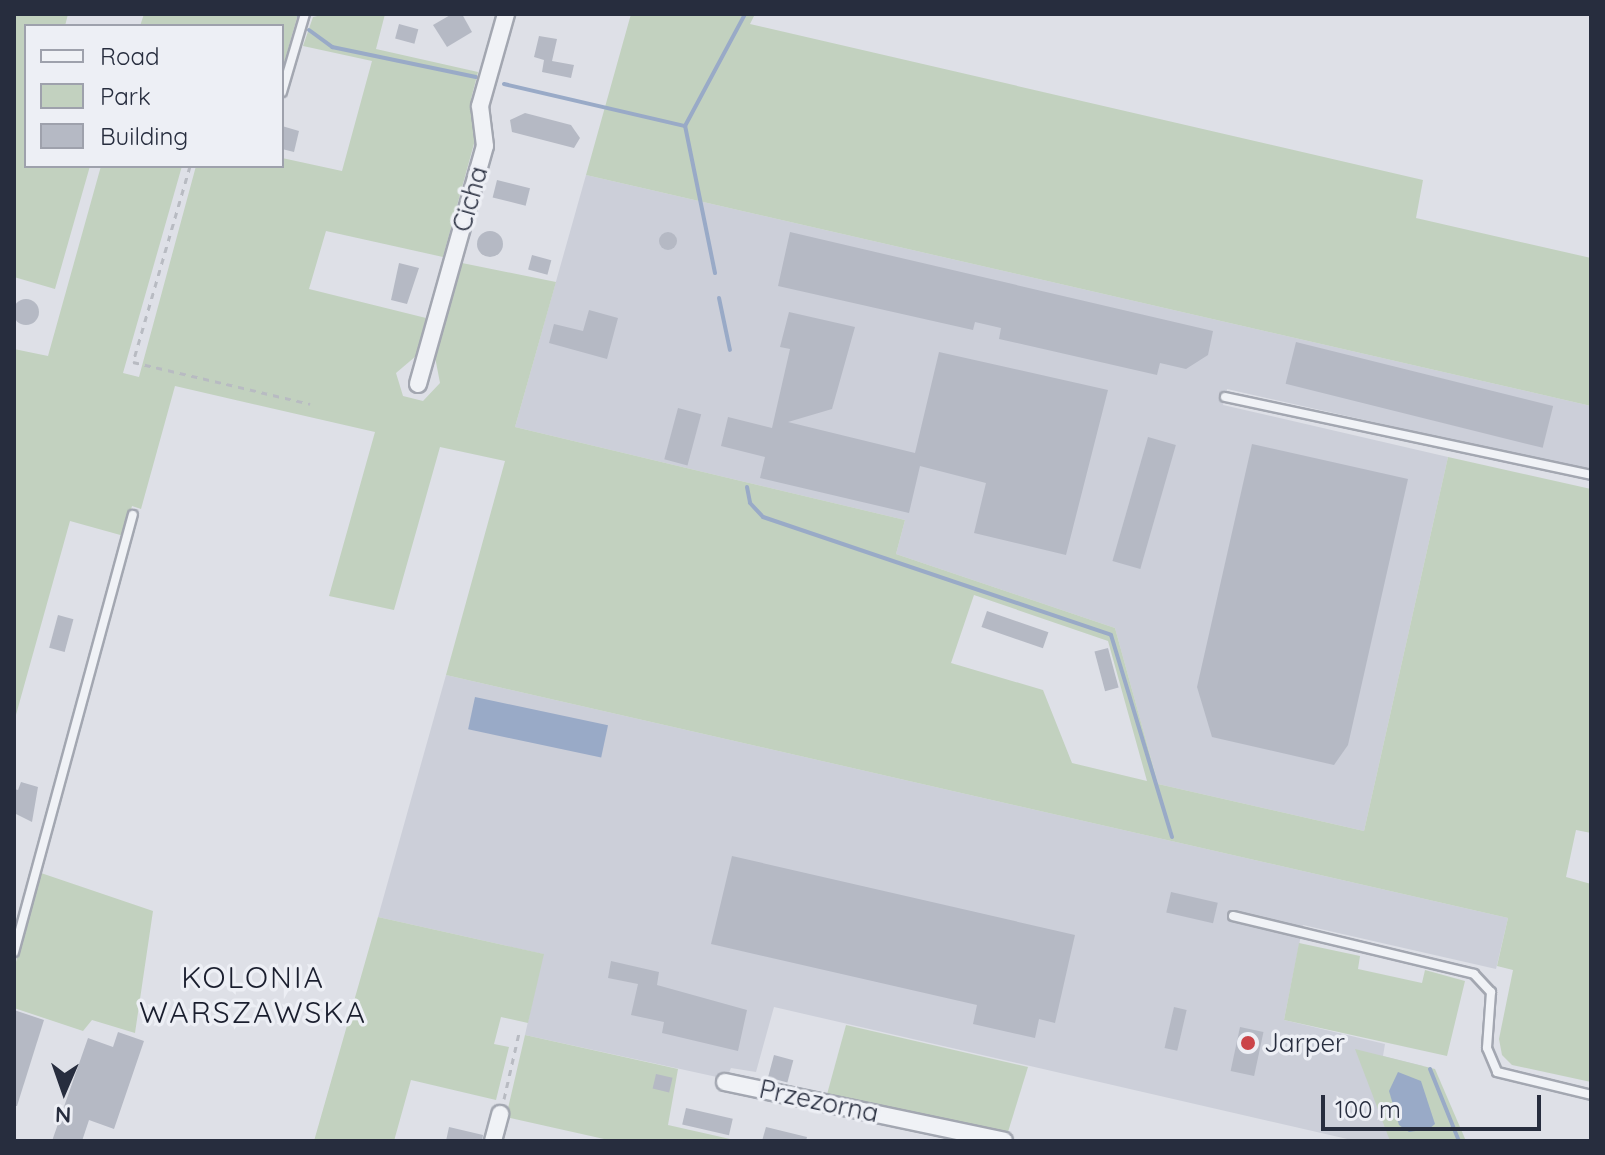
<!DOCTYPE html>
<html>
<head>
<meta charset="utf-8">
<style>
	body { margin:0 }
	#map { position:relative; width:1605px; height:1155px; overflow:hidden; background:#dee0e7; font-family:Quicksand,sans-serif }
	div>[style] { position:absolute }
	.built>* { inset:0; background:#cccfd9 }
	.green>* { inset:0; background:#c2d1bf }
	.water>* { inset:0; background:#99aac7; transform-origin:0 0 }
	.stream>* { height:4px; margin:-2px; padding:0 2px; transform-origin:2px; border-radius:2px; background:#99aac7 }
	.building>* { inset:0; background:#b5b9c4; transform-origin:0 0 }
	.round { border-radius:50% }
	.path>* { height:3px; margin-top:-1.5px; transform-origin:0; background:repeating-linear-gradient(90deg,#b8bbc2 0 6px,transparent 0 12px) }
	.roads { filter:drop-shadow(2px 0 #a3a7b1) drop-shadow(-2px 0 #a3a7b1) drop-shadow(0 2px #a3a7b1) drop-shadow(0 -2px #a3a7b1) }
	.service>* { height:8px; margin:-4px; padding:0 4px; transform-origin:4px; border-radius:4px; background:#f0f2f6 }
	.minor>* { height:16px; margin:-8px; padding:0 8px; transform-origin:8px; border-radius:8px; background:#f0f2f6 }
	.dots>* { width:22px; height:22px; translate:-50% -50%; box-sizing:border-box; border:4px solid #edeff5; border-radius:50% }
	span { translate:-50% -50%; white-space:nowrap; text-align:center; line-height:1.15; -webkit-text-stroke:7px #edeff5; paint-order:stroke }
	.street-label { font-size:26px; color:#272d3e }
	.poi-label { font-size:26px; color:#272d3e }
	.left { translate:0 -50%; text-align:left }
	.quarter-label { font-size:30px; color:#1a1e2e; letter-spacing:2px }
	.frame { position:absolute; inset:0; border:16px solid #272d3e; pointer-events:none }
	.legend { position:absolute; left:24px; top:24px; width:260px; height:144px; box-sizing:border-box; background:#edeff5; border:2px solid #9ea1ac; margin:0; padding:10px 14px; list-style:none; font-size:24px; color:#272d3e }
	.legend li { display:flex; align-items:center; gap:16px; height:40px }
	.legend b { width:40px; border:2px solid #9ea1ac }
	.north { position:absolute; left:24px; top:1051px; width:80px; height:80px; -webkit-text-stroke:6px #edeff5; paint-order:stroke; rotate:182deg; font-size:22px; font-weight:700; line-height:32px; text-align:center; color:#272d3e }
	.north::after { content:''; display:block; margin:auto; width:28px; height:36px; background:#272d3e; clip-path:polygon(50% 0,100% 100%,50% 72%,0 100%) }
	.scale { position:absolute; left:1321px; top:1095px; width:220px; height:36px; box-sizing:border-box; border:4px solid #272d3e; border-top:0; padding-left:10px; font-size:24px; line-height:28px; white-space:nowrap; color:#272d3e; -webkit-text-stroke:6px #edeff5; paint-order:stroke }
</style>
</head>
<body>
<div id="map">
	<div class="built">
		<div style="clip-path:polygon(586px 175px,1591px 406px,1591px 471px,1227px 389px,1223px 405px,1448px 457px,1364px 831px,1158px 784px,1115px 628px,896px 554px,905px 520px,515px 427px)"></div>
		<div style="clip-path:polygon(446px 675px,1508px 918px,1496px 969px,1303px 925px,1284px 1020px,1385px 1044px,1383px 1056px,1423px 1066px,1455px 1141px,1356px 1141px,774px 1007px,756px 1072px,731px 1068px,726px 1079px,525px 1035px,543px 954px,378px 917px)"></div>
	</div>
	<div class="green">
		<div style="clip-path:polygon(14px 14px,68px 14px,65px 26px,26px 26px,26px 166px,90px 166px,55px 289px,14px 277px)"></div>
		<div style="clip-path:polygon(144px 14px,298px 14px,282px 70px,282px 26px,140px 26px)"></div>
		<div style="clip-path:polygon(evenodd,326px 14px,385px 14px,376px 49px,478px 72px,471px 99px,475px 140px,443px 257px,326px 231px,309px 289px,426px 318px,416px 356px,396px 373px,403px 396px,423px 401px,440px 383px,435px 357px,462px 263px,556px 282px,515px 427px,905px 520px,896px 554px,1115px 628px,1158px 784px,1364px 831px,1448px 457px,1591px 489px,1591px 833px,1576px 830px,1566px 877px,1591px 884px,1591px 1082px,1512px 1065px,1502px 1055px,1499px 1039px,1513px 970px,1497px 966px,1508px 918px,446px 675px,505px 461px,440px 447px,394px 610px,329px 596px,375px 432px,175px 386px,141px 509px,132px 506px,124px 536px,70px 521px,14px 722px,14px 349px,48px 356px,101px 166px,182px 166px,123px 373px,139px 377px,196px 166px,282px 166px,282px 158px,342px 171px,372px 61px,303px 46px,313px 17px,326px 14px,974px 595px,1108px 641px,1147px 781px,1072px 763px,1043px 690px,951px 663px,974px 595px)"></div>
		<div style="clip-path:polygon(631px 14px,755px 14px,750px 24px,1423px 180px,1416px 218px,1591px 258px,1591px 406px,586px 175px)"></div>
		<div style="clip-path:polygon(41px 873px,153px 911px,135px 1033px,92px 1020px,83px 1031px,14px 1008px,14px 969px)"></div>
		<div style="clip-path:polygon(378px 917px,544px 954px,528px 1023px,501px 1017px,494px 1044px,509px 1047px,496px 1100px,411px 1080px,394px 1141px,314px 1141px)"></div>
		<div style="clip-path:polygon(1299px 943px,1360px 956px,1358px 969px,1422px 983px,1425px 970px,1465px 981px,1447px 1056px,1284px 1020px)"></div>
		<div style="clip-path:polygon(846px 1025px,1028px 1067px,1008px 1132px,826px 1098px)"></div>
		<div style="clip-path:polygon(525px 1035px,678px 1069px,668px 1125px,739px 1141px,613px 1141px,506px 1117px)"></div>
		<div style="clip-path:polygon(1355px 1049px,1435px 1069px,1466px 1141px,1390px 1141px)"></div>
	</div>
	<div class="water">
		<div style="left:475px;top:697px;width:136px;height:33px;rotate:12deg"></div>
		<div style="clip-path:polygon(1398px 1072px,1421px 1081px,1435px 1124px,1429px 1129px,1409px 1132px,1399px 1125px,1389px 1091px)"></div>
	</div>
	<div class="stream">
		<div style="left:298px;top:14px;width:2px;rotate:63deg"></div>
		<div style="left:309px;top:30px;width:29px;rotate:36deg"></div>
		<div style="left:332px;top:47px;width:147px;rotate:11.8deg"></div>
		<div style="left:504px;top:84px;width:186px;rotate:13.1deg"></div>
		<div style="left:715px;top:273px;width:150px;rotate:-101.5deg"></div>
		<div style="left:685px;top:126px;width:127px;rotate:-61.8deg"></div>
		<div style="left:719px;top:298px;width:53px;rotate:78.1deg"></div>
		<div style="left:747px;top:487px;width:16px;rotate:79deg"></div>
		<div style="left:750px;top:503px;width:19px;rotate:47deg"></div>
		<div style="left:763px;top:517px;width:367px;rotate:18.7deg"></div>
		<div style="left:1111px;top:635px;width:211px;rotate:73.2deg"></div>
		<div style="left:1430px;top:1069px;width:78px;rotate:68.1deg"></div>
	</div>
	<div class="building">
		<div style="clip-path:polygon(452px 14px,462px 14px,472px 32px,447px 47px,433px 25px)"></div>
		<div style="left:399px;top:24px;width:20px;height:15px;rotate:15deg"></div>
		<div style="clip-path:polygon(539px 36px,557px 39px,552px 61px,574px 65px,571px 78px,542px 72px,544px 60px,534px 57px)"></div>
		<div style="clip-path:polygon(525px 113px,571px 125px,580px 138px,574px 148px,512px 132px,510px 120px)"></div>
		<div style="clip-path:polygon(282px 126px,299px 131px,294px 152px,282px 149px)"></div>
		<div style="left:497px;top:180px;width:34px;height:18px;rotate:14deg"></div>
		<div class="round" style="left:477px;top:231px;width:26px;height:26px"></div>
		<div class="round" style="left:659px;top:232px;width:18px;height:18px"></div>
		<div style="clip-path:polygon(790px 232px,1213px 331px,1208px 355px,1186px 369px,1160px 363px,1157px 375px,999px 339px,1001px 328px,975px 322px,973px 330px,778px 286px)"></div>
		<div style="left:532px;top:255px;width:20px;height:15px;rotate:15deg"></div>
		<div style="clip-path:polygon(399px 263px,419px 268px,407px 304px,391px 300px)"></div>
		<div class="round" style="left:13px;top:299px;width:26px;height:26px"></div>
		<div style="clip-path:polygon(589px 310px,618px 318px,607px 359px,549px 343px,554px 324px,583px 331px)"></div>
		<div style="clip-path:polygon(789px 312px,855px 327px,832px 409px,788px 422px,915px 453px,939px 352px,1108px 390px,1066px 555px,974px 533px,986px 483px,920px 466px,909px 513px,760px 478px,765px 457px,721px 446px,728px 417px,772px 428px,790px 349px,780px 347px)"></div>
		<div style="left:1296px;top:342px;width:265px;height:43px;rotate:14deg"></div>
		<div style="left:678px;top:408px;width:24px;height:53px;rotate:15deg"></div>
		<div style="left:1148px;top:437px;width:29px;height:129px;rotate:16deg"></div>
		<div style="clip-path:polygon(1252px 444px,1408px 479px,1348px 745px,1334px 765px,1212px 737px,1197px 687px)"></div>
		<div style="left:987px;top:611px;width:65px;height:17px;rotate:19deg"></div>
		<div style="left:58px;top:615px;width:16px;height:34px;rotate:15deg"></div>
		<div style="left:1108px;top:648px;width:41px;height:14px;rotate:75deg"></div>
		<div style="clip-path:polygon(21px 782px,38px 787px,32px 822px,14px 813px,14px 789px,18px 790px)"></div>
		<div style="clip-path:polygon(732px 856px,1075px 935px,1055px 1023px,1039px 1019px,1035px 1038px,973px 1024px,977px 1005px,711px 944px)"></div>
		<div style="left:1171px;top:892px;width:48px;height:21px;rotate:13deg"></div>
		<div style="clip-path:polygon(611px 961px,659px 972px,657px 985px,747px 1010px,738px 1051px,662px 1033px,664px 1022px,631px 1015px,638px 984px,608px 978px)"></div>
		<div style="left:1174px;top:1007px;width:13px;height:42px;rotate:13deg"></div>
		<div style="clip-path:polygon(14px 1010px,44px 1020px,17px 1106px,14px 1106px)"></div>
		<div style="left:1240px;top:1027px;width:24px;height:45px;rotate:12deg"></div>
		<div style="clip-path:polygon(118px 1032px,144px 1041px,114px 1129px,89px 1120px,82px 1141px,52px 1141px,88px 1038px,113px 1047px)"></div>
		<div style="left:774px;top:1055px;width:20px;height:23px;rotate:15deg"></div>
		<div style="left:656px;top:1074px;width:17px;height:15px;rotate:13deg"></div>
		<div style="left:686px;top:1108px;width:48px;height:17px;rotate:13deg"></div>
		<div style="clip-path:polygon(449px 1127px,483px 1135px,482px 1141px,446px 1141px)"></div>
		<div style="clip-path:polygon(766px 1127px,807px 1137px,806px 1141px,762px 1141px)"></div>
	</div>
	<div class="path">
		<div style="left:190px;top:166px;width:204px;rotate:106.2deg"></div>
		<div style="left:133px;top:362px;width:182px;rotate:13.3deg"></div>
		<div style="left:504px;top:1099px;width:68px;rotate:-77.2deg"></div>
	</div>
	<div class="roads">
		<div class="service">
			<div style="left:282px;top:92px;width:81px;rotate:-73.6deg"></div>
			<div style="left:1225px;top:397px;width:374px;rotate:12deg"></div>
			<div style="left:1233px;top:916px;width:248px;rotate:13.5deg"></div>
			<div style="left:1474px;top:974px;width:25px;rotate:47deg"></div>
			<div style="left:1491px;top:992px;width:56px;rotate:94.1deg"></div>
			<div style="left:1487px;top:1048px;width:26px;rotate:67deg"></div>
			<div style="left:1497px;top:1072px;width:97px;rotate:13.7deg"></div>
			<div style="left:14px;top:952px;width:453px;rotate:-74.8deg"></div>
		</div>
		<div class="minor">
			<div style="left:418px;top:384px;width:247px;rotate:-74.3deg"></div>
			<div style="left:485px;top:146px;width:40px;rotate:-97.1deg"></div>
			<div style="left:480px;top:106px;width:96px;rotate:-74.2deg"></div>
			<div style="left:725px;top:1082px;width:285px;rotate:11.9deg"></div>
			<div style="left:493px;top:1141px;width:28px;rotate:-75deg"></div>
		</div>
	</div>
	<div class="dots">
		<div style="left:1248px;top:1043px;background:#cb4449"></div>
	</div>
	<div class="street-label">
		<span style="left:470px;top:199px;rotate:-74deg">Cicha</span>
		<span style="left:819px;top:1101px;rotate:12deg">Przezorna</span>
	</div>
	<div class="poi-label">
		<span class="left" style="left:1264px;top:1043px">Jarper</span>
	</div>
	<div class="quarter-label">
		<span style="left:253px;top:994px">KOLONIA<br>WARSZAWSKA</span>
	</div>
	<div class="frame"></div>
	<ul class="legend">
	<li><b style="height:10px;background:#f0f2f6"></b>Road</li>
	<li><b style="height:22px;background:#c2d1bf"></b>Park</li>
	<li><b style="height:22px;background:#b5b9c4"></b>Building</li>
	</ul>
	<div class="north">N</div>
	<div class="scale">100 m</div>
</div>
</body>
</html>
